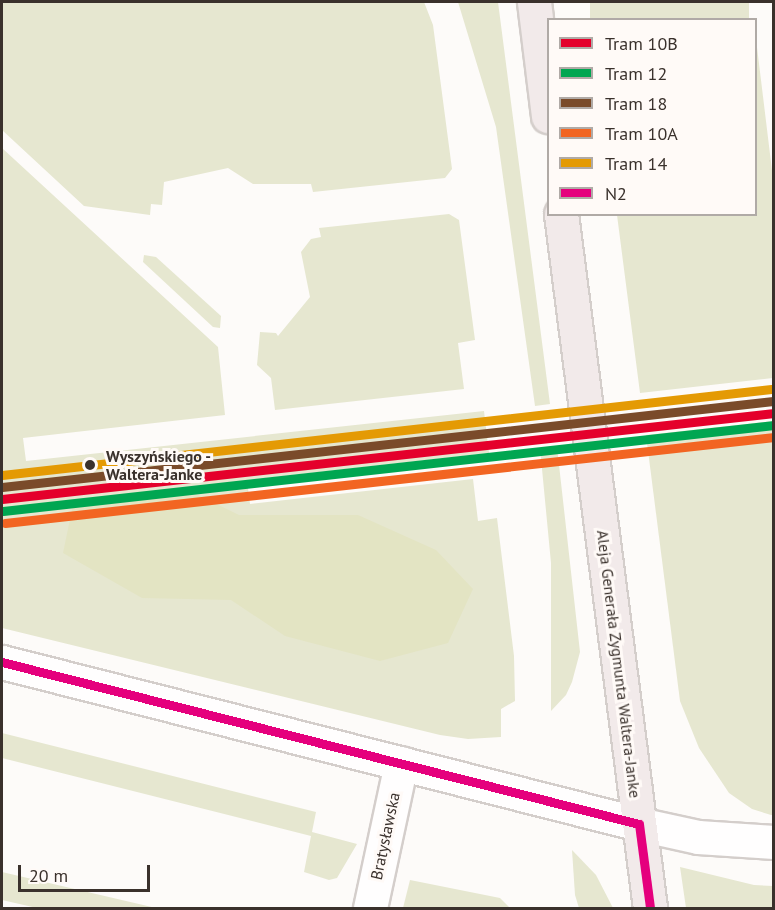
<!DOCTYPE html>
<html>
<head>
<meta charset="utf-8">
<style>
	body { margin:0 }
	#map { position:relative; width:775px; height:910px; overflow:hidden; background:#fdfbf9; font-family:"PT Sans",sans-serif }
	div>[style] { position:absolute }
	.green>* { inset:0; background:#e6e7d0; transform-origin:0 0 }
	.forest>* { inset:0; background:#e3e4c3 }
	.roads { filter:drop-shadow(2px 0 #d4cecb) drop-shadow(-2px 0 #d4cecb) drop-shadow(0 2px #d4cecb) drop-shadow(0 -2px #d4cecb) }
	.minor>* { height:33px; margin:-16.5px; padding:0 16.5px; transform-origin:16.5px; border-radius:16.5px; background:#fffefe }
	.major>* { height:33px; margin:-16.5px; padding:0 16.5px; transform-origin:16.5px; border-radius:16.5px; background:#f2eaea }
	.bus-1>* { height:9px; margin:-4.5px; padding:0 4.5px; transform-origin:4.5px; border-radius:4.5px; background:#e5007d }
	.tram-1>* { height:9px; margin:-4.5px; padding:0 4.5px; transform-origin:4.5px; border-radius:4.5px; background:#e4002b }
	.tram-2>* { height:9px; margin:-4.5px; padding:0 4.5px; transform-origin:4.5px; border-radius:4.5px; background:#00a651 }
	.tram-3>* { height:9px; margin:-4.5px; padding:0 4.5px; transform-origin:4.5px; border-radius:4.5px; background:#7a4b2a }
	.tram-4>* { height:9px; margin:-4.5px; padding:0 4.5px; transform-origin:4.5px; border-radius:4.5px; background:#f26522 }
	.tram-5>* { height:9px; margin:-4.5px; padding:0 4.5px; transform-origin:4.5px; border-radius:4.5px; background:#e49a04 }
	.dots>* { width:16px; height:16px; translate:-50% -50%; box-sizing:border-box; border:3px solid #fffaf7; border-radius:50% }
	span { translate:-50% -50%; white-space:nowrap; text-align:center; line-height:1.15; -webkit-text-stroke:6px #fffaf7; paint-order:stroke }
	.stop-label { font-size:16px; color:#3a312c; font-weight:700 }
	.left { translate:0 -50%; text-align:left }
	.street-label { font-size:16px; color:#3a312c }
	.frame { position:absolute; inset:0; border:3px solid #3a312c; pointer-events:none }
	.legend { position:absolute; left:547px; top:18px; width:210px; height:198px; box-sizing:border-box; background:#fffaf7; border:2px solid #b0aaa6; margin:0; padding:8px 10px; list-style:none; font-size:18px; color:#3a312c }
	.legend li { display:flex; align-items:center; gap:12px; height:30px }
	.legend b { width:30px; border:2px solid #b0aaa6 }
	.scale { position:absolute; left:18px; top:865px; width:132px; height:27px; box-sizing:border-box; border:3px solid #3a312c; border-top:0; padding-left:8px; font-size:18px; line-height:21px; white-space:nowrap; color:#3a312c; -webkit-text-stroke:4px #fffaf7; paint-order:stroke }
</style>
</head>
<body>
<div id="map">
	<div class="green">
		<div style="clip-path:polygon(2px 2px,424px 2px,433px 25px,452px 169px,445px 178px,313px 192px,311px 184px,253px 184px,228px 168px,164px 182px,162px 205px,151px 204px,150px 215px,84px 206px,2px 130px)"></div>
		<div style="clip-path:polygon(458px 2px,498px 2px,550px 404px,535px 406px,496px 127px)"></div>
		<div style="left:590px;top:2px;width:159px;height:17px"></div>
		<div style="clip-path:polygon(756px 39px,774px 187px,773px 378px,640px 393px,617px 215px,756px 214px)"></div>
		<div style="clip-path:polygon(2px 148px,218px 347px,225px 415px,23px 438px,26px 461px,484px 411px,489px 453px,247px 480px,250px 504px,473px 479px,478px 521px,497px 518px,514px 656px,515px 701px,501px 709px,501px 737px,468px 739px,440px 735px,2px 628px)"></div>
		<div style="clip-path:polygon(449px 214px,459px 220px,475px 340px,458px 343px,464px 389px,275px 410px,271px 378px,257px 365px,260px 332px,276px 333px,278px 336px,310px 297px,301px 252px,311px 239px,321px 237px,319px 228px)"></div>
		<div style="clip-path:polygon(144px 255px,156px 257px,221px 316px,220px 328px,213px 327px,143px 262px)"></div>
		<div style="clip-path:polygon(773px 421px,774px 815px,771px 815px,752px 809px,729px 793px,699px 748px,680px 701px,646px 435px)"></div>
		<div style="clip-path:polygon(557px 447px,580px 652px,572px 682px,566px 695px,551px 711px,551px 563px,540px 448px)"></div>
		<div style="clip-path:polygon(2px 733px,316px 812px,312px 832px,357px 844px,337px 878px,329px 880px,304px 872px,311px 836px,2px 758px)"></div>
		<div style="clip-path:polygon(572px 850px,596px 875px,613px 908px,579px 908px,575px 895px)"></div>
		<div style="clip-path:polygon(680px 867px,754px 885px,773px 886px,773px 908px,686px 908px)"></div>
		<div style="clip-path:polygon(2px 872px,156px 908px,37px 908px,2px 900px)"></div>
		<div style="clip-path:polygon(410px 880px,500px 898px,510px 908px,403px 908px)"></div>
	</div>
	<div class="forest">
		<div style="clip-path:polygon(198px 495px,239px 515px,358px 515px,436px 550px,473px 589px,448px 643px,380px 661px,285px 636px,231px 600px,142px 598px,63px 553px,73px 505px)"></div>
	</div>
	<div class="roads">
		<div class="minor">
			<div style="left:2px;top:662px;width:657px;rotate:14.27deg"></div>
			<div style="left:639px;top:824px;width:60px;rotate:12.4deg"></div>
			<div style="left:698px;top:837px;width:76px;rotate:3.8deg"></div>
			<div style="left:370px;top:908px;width:148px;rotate:-77.9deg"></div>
		</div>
		<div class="major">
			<div style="left:534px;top:2px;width:115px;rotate:83deg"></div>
			<div style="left:561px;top:214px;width:700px;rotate:82.69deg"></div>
		</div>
	</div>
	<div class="bus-1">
		<div style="left:2px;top:662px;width:657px;rotate:14.27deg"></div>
		<div style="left:639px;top:824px;width:85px;rotate:82.5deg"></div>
	</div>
	<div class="tram-1">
		<div style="left:2px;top:499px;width:777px;rotate:-6.36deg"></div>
	</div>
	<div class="tram-2">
		<div style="left:3px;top:511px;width:776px;rotate:-6.36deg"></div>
	</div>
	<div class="tram-3">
		<div style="left:2px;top:487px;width:776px;rotate:-6.36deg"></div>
	</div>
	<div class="tram-4">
		<div style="left:5px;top:523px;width:774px;rotate:-6.38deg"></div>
	</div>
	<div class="tram-5">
		<div style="left:2px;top:475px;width:774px;rotate:-6.38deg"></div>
	</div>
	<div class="dots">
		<div style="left:90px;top:465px;background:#3a312c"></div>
	</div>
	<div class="stop-label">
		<span class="left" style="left:106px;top:465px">Wyszyńskiego -<br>Waltera-Janke</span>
	</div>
	<div class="street-label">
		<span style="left:619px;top:664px;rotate:83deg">Aleja Generała Zygmunta Waltera-Janke</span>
		<span style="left:385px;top:836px;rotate:-78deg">Bratysławska</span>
	</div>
	<div class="frame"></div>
	<ul class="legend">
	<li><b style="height:8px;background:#e4002b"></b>Tram 10B</li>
	<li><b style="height:8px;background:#00a651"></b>Tram 12</li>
	<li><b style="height:8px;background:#7a4b2a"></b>Tram 18</li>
	<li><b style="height:8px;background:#f26522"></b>Tram 10A</li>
	<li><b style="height:8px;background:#e49a04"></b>Tram 14</li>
	<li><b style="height:8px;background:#e5007d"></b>N2</li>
	</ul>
	<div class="scale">20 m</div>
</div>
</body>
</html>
